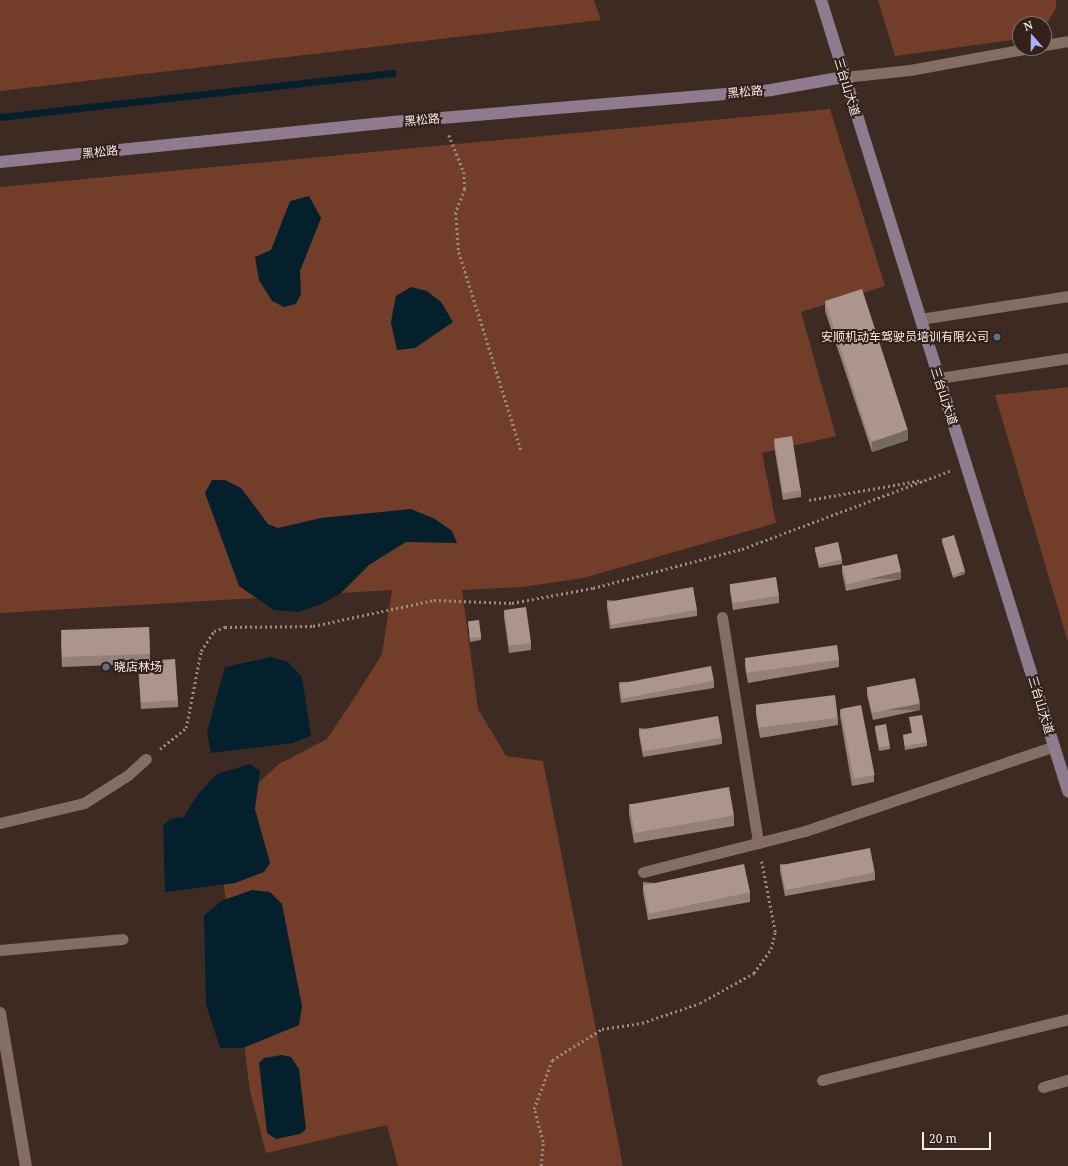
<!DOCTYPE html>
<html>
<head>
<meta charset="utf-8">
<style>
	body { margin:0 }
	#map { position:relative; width:1068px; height:1166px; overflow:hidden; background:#3d2a23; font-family:"Noto Serif","Noto Sans SC",serif }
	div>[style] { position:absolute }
	.green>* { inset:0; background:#723e29 }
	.water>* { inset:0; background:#04202c }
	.stream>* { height:7px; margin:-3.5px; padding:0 3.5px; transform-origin:3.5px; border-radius:3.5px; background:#04202c }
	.path>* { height:2.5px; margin-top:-1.25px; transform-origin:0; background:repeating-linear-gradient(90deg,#9b8b85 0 2px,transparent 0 5px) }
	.lane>* { height:11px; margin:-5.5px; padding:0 5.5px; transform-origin:5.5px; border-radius:5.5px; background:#836d65 }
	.street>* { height:12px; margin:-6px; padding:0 6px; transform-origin:6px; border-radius:6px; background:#836d65 }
	.secondary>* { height:12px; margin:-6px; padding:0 6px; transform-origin:6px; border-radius:6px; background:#8f7b8e }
	.wall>* { inset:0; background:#948078 }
	.shaded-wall>* { inset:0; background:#786862; transform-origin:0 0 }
	.building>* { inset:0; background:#ac958c; transform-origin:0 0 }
	.dots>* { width:11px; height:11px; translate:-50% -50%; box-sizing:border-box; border:2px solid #322019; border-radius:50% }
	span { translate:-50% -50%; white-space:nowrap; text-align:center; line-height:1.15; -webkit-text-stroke:4px #322019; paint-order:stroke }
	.street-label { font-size:12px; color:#f8ebe6 }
	.poi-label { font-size:12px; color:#f8ebe6 }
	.right { translate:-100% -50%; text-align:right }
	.left { translate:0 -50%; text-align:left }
	.north { position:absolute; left:1012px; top:16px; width:40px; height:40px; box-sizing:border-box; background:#322019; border:1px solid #81716b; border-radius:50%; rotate:340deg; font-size:11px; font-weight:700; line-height:16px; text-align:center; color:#f8ebe6 }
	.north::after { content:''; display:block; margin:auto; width:14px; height:18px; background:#aab0fb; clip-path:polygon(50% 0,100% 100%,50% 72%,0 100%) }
	.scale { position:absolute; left:922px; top:1132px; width:69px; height:18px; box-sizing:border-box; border:2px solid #f8ebe6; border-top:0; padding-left:5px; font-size:12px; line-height:14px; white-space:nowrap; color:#f8ebe6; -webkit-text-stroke:3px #322019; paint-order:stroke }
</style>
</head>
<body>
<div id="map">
	<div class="green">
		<div style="clip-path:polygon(0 0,594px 0,601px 20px,0 91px)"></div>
		<div style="clip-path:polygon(878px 0,1056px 0,1056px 8px,1044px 28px,1044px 24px,1020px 24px,1020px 39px,895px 56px)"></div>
		<div style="clip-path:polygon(830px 109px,885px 286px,801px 312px,836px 436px,762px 453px,776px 523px,583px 578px,522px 587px,462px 590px,478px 709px,506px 756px,543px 761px,623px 1166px,398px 1166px,387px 1125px,266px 1153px,250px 1091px,220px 855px,242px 798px,279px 764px,327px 739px,357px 694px,382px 654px,392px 590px,0 613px,0 187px)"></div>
		<div style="clip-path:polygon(1068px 387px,1068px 642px,995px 395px)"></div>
	</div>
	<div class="water">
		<div style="clip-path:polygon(309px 196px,321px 218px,300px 271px,301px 294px,296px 304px,284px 307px,272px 301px,259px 280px,255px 257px,271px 250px,290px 201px)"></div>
		<div style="clip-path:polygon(411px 287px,427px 291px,441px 302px,453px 322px,415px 348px,397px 350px,391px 323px,393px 310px,396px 296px)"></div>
		<div style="clip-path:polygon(212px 480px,225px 480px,241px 488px,268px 524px,278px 528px,321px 518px,411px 509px,435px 519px,452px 531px,457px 543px,406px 542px,369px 565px,340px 594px,319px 605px,298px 612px,274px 610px,239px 586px,205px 493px)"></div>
		<div style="clip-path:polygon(271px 657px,288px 662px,302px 677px,311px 736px,293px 743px,211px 753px,207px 732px,225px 667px)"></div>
		<div style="clip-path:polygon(250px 764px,260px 771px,255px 809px,270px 863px,264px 872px,235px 883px,165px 892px,163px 826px,170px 819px,184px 817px,198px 794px,217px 774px)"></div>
		<div style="clip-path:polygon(252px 890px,270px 892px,282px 904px,302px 1006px,299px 1025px,243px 1048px,220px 1048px,206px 1004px,204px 916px,221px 901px)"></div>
		<div style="clip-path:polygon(282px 1055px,291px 1057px,299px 1069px,306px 1129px,300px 1134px,276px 1139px,267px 1133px,259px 1063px,264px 1058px)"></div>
	</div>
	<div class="stream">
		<div style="left:0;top:117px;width:395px;rotate:-6.4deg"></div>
	</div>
	<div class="path">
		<div style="left:449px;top:135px;width:40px;rotate:68deg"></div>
		<div style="left:464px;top:172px;width:17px;rotate:87deg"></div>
		<div style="left:465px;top:189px;width:26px;rotate:111deg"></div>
		<div style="left:456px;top:213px;width:39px;rotate:86deg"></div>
		<div style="left:459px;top:252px;width:207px;rotate:72.6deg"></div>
		<div style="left:809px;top:500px;width:115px;rotate:-10deg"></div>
		<div style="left:160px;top:749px;width:33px;rotate:-39deg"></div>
		<div style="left:186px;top:728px;width:78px;rotate:-79deg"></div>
		<div style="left:201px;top:651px;width:24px;rotate:-57deg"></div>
		<div style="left:214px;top:631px;width:12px;rotate:-20deg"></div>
		<div style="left:225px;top:627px;width:88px;rotate:-0.7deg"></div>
		<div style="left:313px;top:626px;width:124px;rotate:-12.1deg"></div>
		<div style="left:434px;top:600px;width:78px;rotate:2.2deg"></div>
		<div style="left:512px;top:603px;width:82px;rotate:-10.5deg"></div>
		<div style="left:593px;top:588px;width:154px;rotate:-14.7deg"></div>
		<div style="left:742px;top:549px;width:222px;rotate:-20.6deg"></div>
		<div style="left:541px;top:1166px;width:24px;rotate:-85deg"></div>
		<div style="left:543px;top:1142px;width:34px;rotate:-105deg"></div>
		<div style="left:534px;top:1109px;width:52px;rotate:-69.8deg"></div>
		<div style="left:552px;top:1060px;width:59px;rotate:-31.8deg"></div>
		<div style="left:602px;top:1029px;width:40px;rotate:-8.5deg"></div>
		<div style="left:642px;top:1023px;width:61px;rotate:-19deg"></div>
		<div style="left:700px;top:1003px;width:62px;rotate:-29.1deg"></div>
		<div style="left:754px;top:973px;width:29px;rotate:-55deg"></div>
		<div style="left:771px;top:949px;width:17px;rotate:-77deg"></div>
		<div style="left:775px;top:932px;width:74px;rotate:-100.9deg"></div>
	</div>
	<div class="lane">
		<div style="left:1044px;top:45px;width:24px;rotate:-9deg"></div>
		<div style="left:844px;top:77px;width:66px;rotate:-6.1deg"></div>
		<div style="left:910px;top:70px;width:122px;rotate:-10.4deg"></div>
		<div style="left:920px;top:319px;width:150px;rotate:-8.8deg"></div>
		<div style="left:939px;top:378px;width:131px;rotate:-8.8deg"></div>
		<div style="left:722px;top:617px;width:229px;rotate:80.9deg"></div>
		<div style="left:0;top:823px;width:86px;rotate:-13.4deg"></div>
		<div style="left:84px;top:803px;width:52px;rotate:-32.5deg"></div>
		<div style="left:128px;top:775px;width:24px;rotate:-42deg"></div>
		<div style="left:643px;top:872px;width:167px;rotate:-14.2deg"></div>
		<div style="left:805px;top:831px;width:263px;rotate:-18.8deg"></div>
		<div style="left:0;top:950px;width:123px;rotate:-5.1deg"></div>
		<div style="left:822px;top:1080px;width:253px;rotate:-13.9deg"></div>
		<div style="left:1043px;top:1087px;width:26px;rotate:-16deg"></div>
	</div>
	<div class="street">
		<div style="left:0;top:1013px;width:155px;rotate:80.4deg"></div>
	</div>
	<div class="secondary">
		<div style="left:821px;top:0;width:829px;rotate:72.66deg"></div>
		<div style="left:0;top:162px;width:395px;rotate:-5.8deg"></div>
		<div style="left:393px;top:122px;width:379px;rotate:-4.8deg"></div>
		<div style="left:771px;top:90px;width:74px;rotate:-10.1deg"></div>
	</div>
	<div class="wall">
		<div style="clip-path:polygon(825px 301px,908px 440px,872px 452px,825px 311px)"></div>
		<div style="clip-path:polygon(774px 439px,801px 490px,801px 497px,783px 500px,774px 446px)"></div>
		<div style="clip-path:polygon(942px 539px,965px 574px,953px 578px,942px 542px)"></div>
		<div style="clip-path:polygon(815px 547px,842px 560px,842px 564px,819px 568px,815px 550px)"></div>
		<div style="clip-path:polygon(842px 565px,901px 579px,846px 591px,842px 572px)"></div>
		<div style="clip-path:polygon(730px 584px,779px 596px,779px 603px,733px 610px,730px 591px)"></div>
		<div style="clip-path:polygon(607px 600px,697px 610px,697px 616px,610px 629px,607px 607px)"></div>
		<div style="clip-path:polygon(504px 610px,531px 643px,531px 650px,509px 653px,504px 617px)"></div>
		<div style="clip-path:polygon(468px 621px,481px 637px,481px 640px,470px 642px)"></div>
		<div style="clip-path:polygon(149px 627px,150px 661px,178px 700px,178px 707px,141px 709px,138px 664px,62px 667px,61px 639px)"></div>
		<div style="clip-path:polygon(839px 660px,839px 667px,748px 683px,745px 667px,745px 661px)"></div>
		<div style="clip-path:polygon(714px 681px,714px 688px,621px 703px,619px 689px,619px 682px)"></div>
		<div style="clip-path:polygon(867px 688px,920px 710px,873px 720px,867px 695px)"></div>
		<div style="clip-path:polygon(756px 708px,838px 718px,838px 725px,760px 738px,756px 714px)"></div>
		<div style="clip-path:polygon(840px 709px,874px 775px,874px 782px,852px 786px,840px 716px)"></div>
		<div style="clip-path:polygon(909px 717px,927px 742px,927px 746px,905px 750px,903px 735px,912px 733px)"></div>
		<div style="clip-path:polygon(875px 726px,890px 746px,890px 749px,879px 751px,875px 730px)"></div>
		<div style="clip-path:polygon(639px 728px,722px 738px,722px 744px,643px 757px,639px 735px)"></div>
		<div style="clip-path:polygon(629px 804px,734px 816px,734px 826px,634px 843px,629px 814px)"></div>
		<div style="clip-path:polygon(780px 864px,875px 873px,875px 880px,785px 896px,780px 871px)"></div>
		<div style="clip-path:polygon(643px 882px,750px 892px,750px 902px,648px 920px,643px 892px)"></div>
	</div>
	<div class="shaded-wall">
		<div style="clip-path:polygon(908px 430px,908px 440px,872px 452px,872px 442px)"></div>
		<div style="left:965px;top:571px;width:3px;height:13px;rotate:90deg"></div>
		<div style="left:901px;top:572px;width:7px;height:56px;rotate:90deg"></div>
		<div style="left:920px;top:704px;width:6px;height:48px;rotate:90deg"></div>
	</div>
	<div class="building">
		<div style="left:862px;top:289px;width:148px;height:39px;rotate:72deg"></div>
		<div style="left:792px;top:436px;width:55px;height:18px;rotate:81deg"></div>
		<div style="left:954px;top:535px;width:38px;height:13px;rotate:73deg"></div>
		<div style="left:838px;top:542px;width:18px;height:24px;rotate:77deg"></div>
		<div style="left:897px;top:554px;width:18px;height:56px;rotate:77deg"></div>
		<div style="left:776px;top:577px;width:19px;height:47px;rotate:81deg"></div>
		<div style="left:693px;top:587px;width:23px;height:87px;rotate:80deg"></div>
		<div style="left:526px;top:607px;width:36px;height:22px;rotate:82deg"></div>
		<div style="left:479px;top:620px;width:17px;height:11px;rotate:83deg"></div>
		<div style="left:149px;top:627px;width:27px;height:88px;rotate:88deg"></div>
		<div style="left:837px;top:645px;width:15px;height:93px;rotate:82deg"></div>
		<div style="left:175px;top:659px;width:41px;height:37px;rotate:86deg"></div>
		<div style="left:711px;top:666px;width:15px;height:93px;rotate:79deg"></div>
		<div style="left:915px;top:678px;width:26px;height:49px;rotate:79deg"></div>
		<div style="left:835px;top:695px;width:23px;height:80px;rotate:83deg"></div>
		<div style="left:861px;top:705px;width:71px;height:21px;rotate:79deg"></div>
		<div style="clip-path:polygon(922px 715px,927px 742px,905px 746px,903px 735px,912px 733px,909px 717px)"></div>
		<div style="left:718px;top:716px;width:22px;height:80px;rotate:80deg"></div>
		<div style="left:886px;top:724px;width:22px;height:11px;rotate:80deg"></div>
		<div style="left:729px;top:787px;width:29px;height:101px;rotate:80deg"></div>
		<div style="left:870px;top:848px;width:25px;height:91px;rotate:79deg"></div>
		<div style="left:744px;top:864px;width:29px;height:103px;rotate:78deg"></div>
	</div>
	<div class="dots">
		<div style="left:997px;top:337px;background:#5c6f8a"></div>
		<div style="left:106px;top:667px;background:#5c6f8a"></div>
	</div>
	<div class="street-label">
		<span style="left:847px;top:87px;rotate:73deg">三台山大道</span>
		<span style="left:745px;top:92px;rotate:-5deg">黑松路</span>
		<span style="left:422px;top:120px;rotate:-5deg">黑松路</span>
		<span style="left:100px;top:152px;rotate:-6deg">黑松路</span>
		<span style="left:944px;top:396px;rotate:72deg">三台山大道</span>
		<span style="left:1041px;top:705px;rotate:73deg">三台山大道</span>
	</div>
	<div class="poi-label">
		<span class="right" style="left:989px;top:337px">安顺机动车驾驶员培训有限公司</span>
		<span class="left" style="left:114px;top:667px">晓店林场</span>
	</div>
	<div class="north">N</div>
	<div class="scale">20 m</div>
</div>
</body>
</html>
